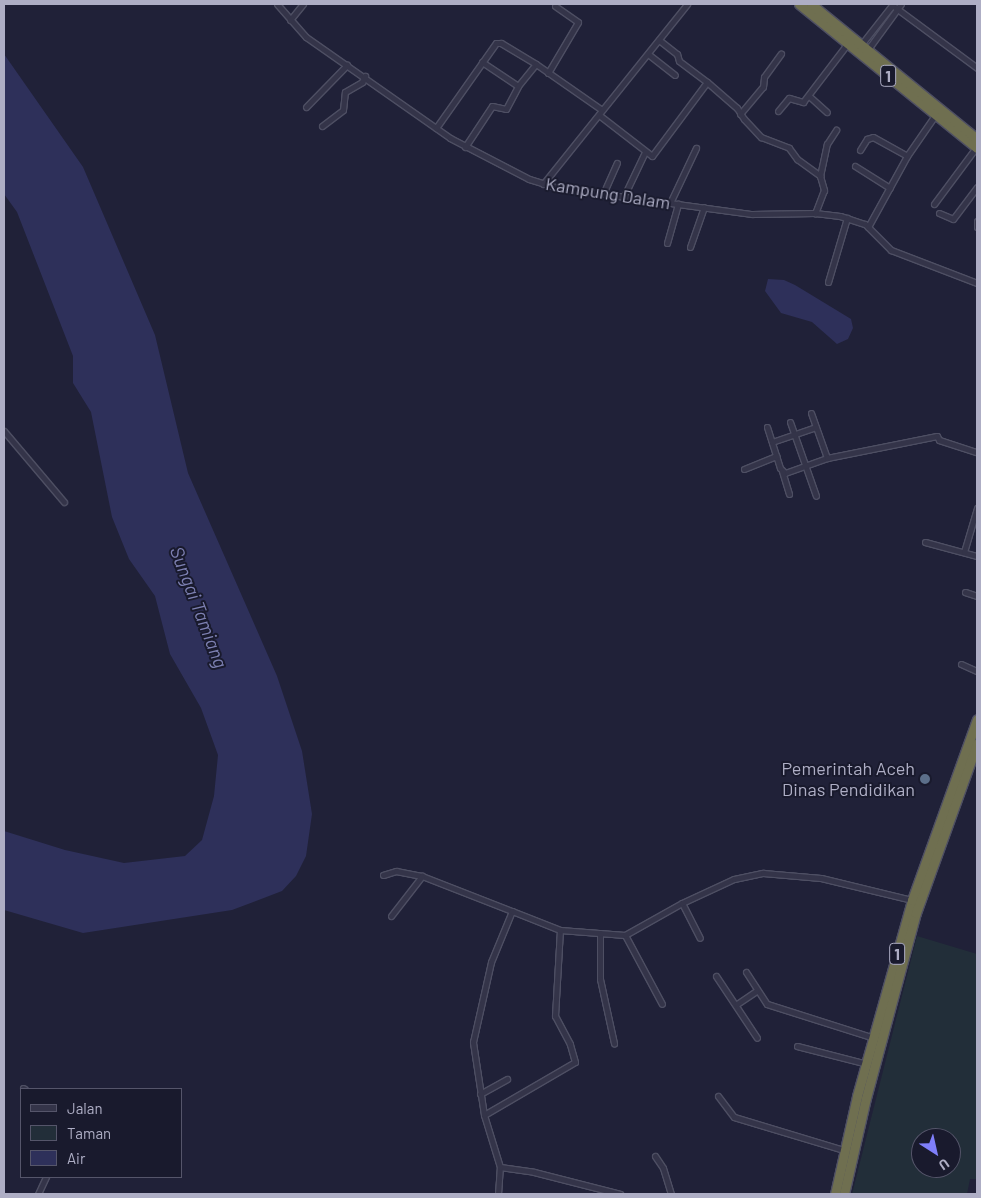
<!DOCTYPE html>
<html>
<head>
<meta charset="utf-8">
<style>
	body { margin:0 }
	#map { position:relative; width:981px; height:1198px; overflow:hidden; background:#202138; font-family:Barlow,sans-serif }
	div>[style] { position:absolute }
	.green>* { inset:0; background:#222e39 }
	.water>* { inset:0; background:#2e305a }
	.roads { filter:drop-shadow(1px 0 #4e4f63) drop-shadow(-1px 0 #4e4f63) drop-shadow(0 1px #4e4f63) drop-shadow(0 -1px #4e4f63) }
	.street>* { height:5px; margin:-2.5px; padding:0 2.5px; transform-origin:2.5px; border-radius:2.5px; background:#343449 }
	.highway>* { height:9px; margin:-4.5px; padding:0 4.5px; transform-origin:4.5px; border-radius:4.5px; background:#6f6f50 }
	.dots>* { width:14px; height:14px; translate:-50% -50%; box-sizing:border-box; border:2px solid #191a2d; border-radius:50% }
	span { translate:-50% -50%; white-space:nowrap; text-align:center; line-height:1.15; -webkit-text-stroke:4px #191a2d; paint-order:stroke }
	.shield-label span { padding:1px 4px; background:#191a2d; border:1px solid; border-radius:4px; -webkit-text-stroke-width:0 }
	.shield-label { font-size:16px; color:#aeaec5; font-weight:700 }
	.street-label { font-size:18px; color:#aeaec5 }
	.poi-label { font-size:18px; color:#aeaec5 }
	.right { translate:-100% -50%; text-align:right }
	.water-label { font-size:19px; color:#7d80b2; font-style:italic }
	.frame { position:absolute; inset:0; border:5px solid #aeaec5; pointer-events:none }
	.legend { position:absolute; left:20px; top:1088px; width:162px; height:90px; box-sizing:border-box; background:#191a2d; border:1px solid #55556a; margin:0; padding:6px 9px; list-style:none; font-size:15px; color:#aeaec5 }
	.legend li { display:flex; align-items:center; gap:10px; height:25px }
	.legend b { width:25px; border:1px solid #55556a }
	.north { position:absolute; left:911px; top:1128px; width:50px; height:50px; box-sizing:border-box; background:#191a2d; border:1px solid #55556a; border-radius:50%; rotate:145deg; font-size:14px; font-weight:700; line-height:20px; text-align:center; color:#aeaec5 }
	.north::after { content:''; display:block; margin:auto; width:18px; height:22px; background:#7f7ffa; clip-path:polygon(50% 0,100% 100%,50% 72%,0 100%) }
</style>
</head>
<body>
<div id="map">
	<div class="green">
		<div style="clip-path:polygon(evenodd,917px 936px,977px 954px,977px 1179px,970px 1179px,967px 1194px,852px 1194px,917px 936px,921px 1138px,951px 1138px,951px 1168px,921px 1168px,921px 1138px)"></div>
	</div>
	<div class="water">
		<div style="clip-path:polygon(4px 54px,83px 167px,155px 335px,188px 473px,277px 676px,302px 751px,312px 814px,306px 856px,296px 876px,282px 891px,232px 910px,83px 933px,4px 910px,4px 831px,65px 850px,124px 863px,185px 856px,202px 840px,214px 796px,218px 755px,201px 708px,170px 654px,155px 596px,129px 559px,112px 517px,91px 412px,73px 383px,73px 356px,17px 212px,4px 194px)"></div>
		<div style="clip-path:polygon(768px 279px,784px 280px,795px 285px,851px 319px,853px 328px,848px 339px,837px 344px,812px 322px,781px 313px,765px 291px)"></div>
	</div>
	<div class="roads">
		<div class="street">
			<div style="left:277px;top:4px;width:44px;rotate:48.7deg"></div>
			<div style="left:306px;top:37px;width:176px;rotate:35deg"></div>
			<div style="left:450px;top:138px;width:89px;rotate:27.4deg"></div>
			<div style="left:529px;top:179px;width:31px;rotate:17deg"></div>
			<div style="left:559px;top:188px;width:195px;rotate:7.7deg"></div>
			<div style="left:752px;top:214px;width:63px;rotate:-0.9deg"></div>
			<div style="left:815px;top:213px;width:25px;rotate:7deg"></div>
			<div style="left:840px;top:216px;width:26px;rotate:18deg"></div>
			<div style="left:865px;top:224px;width:37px;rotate:45deg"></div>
			<div style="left:891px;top:250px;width:92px;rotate:21deg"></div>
			<div style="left:892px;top:5px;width:106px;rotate:36.5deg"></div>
			<div style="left:290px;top:20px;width:21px;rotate:-51deg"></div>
			<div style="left:659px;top:40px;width:23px;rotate:38deg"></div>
			<div style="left:677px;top:54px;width:7px;rotate:74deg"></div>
			<div style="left:679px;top:61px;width:35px;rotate:37deg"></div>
			<div style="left:860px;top:46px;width:53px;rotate:-51.8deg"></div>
			<div style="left:866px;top:52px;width:59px;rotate:-53.9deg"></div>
			<div style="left:648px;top:54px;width:34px;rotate:38deg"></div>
			<div style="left:482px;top:62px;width:43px;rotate:33.7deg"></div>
			<div style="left:548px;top:73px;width:59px;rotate:-59.5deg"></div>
			<div style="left:578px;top:22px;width:28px;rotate:-145deg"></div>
			<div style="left:809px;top:96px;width:24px;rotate:42deg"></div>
			<div style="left:306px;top:107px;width:59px;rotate:-45.7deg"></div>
			<div style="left:778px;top:111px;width:17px;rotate:-50deg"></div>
			<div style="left:789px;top:98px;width:15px;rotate:16deg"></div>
			<div style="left:803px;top:102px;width:74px;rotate:-52.7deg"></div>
			<div style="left:740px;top:114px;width:35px;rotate:-50deg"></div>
			<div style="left:763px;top:87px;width:10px;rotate:-84deg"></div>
			<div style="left:764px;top:77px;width:29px;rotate:-54deg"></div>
			<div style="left:599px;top:115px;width:67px;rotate:37.7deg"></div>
			<div style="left:652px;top:156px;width:92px;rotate:-53.4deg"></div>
			<div style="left:707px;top:82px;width:40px;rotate:41deg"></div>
			<div style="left:737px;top:108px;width:13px;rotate:58deg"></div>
			<div style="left:744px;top:119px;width:25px;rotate:47deg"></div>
			<div style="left:761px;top:137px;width:30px;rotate:21deg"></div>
			<div style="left:789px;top:148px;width:14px;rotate:54deg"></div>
			<div style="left:797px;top:159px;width:29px;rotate:36deg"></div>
			<div style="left:820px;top:176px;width:15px;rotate:74deg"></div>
			<div style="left:824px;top:190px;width:25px;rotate:111deg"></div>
			<div style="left:322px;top:126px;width:26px;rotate:-37deg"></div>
			<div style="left:343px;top:110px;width:18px;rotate:-84deg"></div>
			<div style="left:345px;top:92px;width:20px;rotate:-30deg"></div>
			<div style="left:362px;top:82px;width:7px;rotate:-63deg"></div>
			<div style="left:436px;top:128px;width:104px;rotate:-54.8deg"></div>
			<div style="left:496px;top:43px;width:5px"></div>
			<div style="left:501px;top:43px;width:41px;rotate:31deg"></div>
			<div style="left:465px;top:147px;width:49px;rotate:-56.6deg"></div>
			<div style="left:492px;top:106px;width:14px;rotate:12deg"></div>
			<div style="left:506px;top:109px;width:26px;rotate:-62deg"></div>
			<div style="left:518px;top:86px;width:28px;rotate:-51deg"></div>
			<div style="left:536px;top:64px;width:80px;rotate:34.9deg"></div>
			<div style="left:860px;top:150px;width:13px;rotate:-58deg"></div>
			<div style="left:867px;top:139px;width:6px;rotate:-18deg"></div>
			<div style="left:873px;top:137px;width:39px;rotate:29deg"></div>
			<div style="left:855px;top:166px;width:41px;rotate:32.2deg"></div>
			<div style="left:820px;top:176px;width:33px;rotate:-78deg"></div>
			<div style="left:827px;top:144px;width:17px;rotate:-57deg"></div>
			<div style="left:543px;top:184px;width:231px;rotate:-51.3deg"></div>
			<div style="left:603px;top:194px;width:34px;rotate:-66deg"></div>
			<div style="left:624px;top:196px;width:49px;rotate:-64.5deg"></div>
			<div style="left:670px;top:203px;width:61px;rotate:-64.7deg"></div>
			<div style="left:934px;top:204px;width:72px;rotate:-53.4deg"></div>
			<div style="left:939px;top:213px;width:15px;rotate:23deg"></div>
			<div style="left:953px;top:219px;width:40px;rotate:-53deg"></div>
			<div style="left:977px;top:221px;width:6px;rotate:90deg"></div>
			<div style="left:868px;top:227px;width:81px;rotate:-61.2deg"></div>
			<div style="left:907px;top:156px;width:51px;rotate:-55.4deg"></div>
			<div style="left:667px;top:243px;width:41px;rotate:-74.2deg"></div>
			<div style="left:690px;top:247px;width:42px;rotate:-70.7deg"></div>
			<div style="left:828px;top:282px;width:67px;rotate:-73.5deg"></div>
			<div style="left:811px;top:413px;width:48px;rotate:70.4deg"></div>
			<div style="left:790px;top:422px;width:78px;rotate:70.6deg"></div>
			<div style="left:767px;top:427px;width:43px;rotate:72.4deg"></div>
			<div style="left:780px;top:468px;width:7px;rotate:45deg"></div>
			<div style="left:785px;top:473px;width:45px;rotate:-19.7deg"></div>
			<div style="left:827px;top:458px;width:112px;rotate:-11.3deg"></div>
			<div style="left:937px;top:436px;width:4px;rotate:63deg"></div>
			<div style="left:939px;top:440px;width:40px;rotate:18deg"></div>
			<div style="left:4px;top:431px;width:93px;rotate:49.8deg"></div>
			<div style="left:772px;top:442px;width:46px;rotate:-18.8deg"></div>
			<div style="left:744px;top:469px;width:35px;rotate:-22deg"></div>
			<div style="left:782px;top:471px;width:24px;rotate:73deg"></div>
			<div style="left:925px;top:542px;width:54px;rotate:15.1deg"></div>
			<div style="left:964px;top:552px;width:46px;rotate:-73.5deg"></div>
			<div style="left:965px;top:592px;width:13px;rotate:18deg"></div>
			<div style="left:961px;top:664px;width:17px;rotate:24deg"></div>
			<div style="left:383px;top:875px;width:14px;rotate:-17deg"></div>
			<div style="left:396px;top:871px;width:26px;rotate:11deg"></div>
			<div style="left:422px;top:876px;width:97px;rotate:21.3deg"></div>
			<div style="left:682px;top:903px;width:39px;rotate:63deg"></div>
			<div style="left:391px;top:916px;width:51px;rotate:-52.2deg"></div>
			<div style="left:600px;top:933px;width:46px;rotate:90deg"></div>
			<div style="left:600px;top:979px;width:66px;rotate:77.7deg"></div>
			<div style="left:625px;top:935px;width:78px;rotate:61.8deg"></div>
			<div style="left:746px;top:972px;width:38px;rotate:57deg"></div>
			<div style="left:767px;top:1004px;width:112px;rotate:17.6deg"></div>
			<div style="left:716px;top:976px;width:74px;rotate:56.5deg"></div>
			<div style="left:737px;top:1004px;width:23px;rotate:-34deg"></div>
			<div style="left:797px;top:1046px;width:72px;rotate:14.4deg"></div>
			<div style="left:23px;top:1088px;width:2px;rotate:27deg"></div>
			<div style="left:480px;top:1094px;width:31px;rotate:-29deg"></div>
			<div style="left:718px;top:1096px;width:26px;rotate:53deg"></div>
			<div style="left:734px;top:1117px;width:114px;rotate:16.8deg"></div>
			<div style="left:484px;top:1115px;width:105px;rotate:-30.2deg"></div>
			<div style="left:575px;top:1062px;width:19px;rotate:-106deg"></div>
			<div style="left:570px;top:1044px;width:32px;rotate:-118deg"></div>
			<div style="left:555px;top:1016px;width:86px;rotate:-86.7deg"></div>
			<div style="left:655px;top:1156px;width:14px;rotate:56deg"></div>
			<div style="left:663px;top:1168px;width:27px;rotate:73deg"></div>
			<div style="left:500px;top:1167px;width:34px;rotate:8deg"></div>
			<div style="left:534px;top:1172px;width:89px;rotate:14.3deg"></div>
			<div style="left:38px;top:1194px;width:19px;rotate:-65deg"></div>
			<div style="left:498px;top:1194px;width:27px;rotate:-86deg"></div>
			<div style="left:500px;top:1167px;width:54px;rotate:-107.1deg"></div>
			<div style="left:484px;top:1115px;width:74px;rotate:-98.6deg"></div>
			<div style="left:473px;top:1042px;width:82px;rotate:-77.3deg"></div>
			<div style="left:491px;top:962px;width:55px;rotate:-67.6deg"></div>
			<div style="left:512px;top:911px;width:52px;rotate:21.6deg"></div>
			<div style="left:560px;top:930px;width:65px;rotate:4.4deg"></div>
			<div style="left:625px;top:935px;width:65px;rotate:-29.3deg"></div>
			<div style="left:682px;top:903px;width:57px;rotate:-24.8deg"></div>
			<div style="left:734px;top:879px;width:30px;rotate:-12deg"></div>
			<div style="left:763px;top:873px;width:58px;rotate:4.9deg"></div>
			<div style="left:821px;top:878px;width:94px;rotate:13.6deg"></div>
		</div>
		<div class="highway">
			<div style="left:799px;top:4px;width:229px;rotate:39deg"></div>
			<div style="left:811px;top:4px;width:214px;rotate:39.1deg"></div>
			<div style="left:835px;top:1194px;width:100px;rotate:-77.3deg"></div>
			<div style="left:857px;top:1096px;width:204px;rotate:-74.3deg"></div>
			<div style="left:912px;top:900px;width:192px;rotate:-70.2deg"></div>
			<div style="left:844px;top:1194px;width:98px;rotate:-77.1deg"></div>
			<div style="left:866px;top:1098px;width:192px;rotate:-74.9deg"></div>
			<div style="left:916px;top:913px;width:180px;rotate:-70.2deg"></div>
		</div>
	</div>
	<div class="dots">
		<div style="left:925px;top:779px;background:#5c6f8a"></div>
	</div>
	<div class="shield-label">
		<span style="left:888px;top:76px">1</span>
		<span style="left:897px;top:954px">1</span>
	</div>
	<div class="street-label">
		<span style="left:608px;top:193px;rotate:9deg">Kampung Dalam</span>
	</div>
	<div class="poi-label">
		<span class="right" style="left:915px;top:779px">Pemerintah Aceh<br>Dinas Pendidikan</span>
	</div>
	<div class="water-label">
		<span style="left:199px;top:607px;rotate:69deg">Sungai Tamiang</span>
	</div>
	<div class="frame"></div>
	<ul class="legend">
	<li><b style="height:6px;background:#343449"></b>Jalan</li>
	<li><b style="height:14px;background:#222e39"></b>Taman</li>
	<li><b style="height:14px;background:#2e305a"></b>Air</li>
	</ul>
	<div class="north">U</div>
</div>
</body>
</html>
